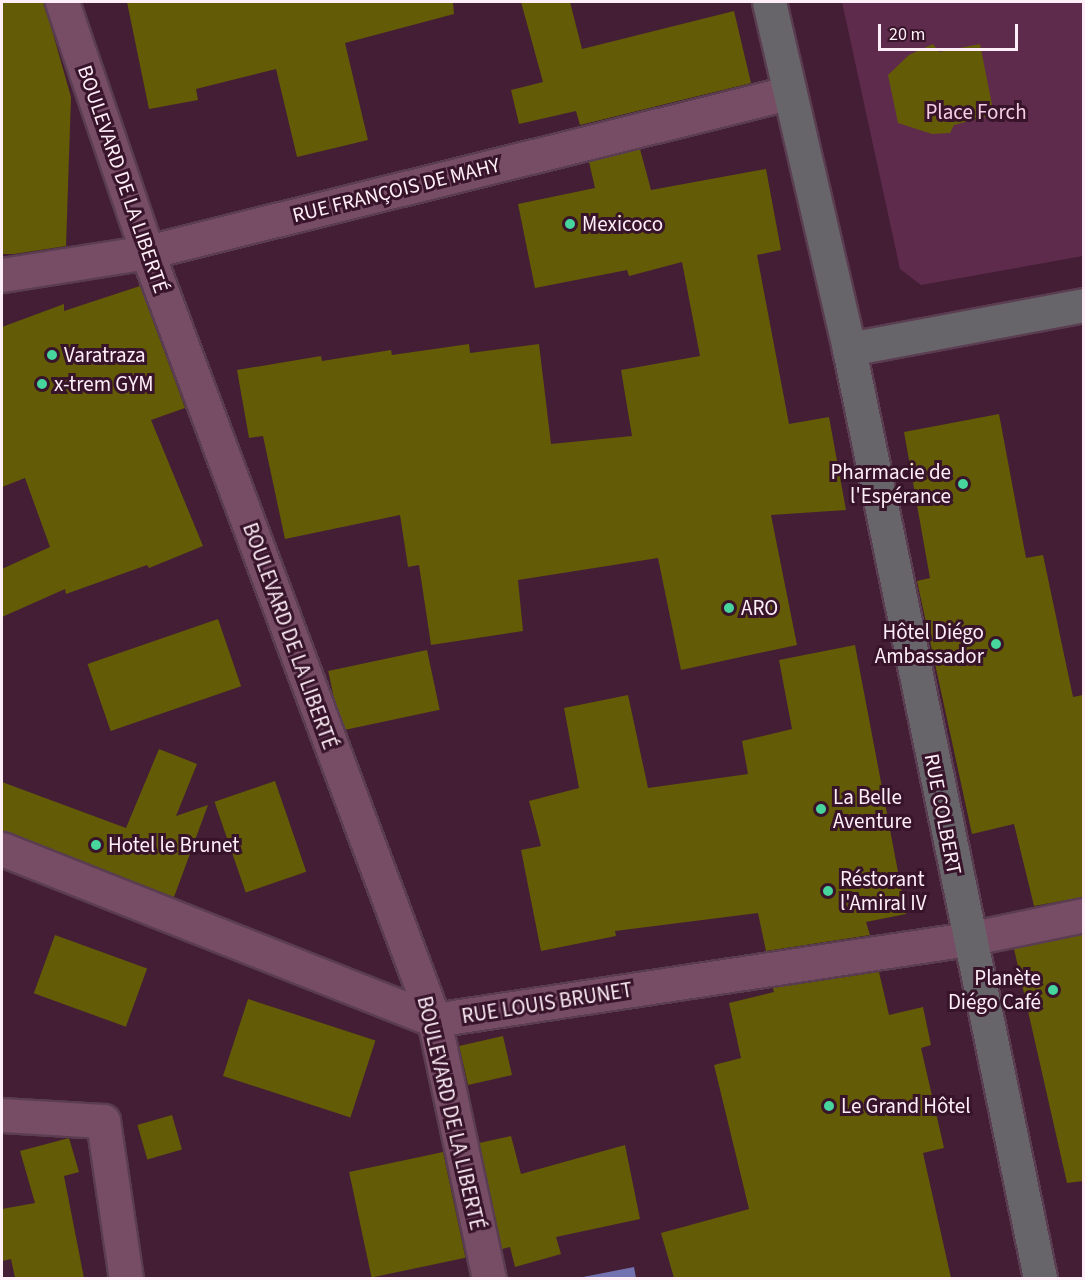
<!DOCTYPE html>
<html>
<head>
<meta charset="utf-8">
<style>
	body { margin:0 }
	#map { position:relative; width:1085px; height:1280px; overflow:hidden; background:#431e35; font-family:"Source Sans 3",sans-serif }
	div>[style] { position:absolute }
	.green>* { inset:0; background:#5f2b4c }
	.water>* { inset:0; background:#7372b1 }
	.building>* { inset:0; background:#635b06; transform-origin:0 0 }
	.roads { filter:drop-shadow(2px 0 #5b3d51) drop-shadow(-2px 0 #5b3d51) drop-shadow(0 2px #5b3d51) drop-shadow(0 -2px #5b3d51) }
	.street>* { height:33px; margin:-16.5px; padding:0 16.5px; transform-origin:16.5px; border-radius:16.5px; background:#774d66 }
	.secondary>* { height:33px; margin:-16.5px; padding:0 16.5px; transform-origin:16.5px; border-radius:16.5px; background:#67646a }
	.dots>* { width:16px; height:16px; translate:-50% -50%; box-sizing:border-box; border:3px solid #38142b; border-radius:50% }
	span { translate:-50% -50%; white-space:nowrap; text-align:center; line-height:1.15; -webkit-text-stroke:6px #38142b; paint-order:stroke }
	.park-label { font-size:21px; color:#f4cee3 }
	.street-label { font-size:21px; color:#feeef7 }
	.poi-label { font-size:21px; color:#feeef7 }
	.left { translate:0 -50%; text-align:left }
	.right { translate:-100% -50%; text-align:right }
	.frame { position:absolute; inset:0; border:3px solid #feeef7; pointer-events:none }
	.scale { position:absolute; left:878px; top:24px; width:140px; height:27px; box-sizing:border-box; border:3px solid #feeef7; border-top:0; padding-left:8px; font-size:18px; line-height:21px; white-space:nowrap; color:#feeef7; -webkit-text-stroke:4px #38142b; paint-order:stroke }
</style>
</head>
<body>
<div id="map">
	<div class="green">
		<div style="clip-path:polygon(842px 2px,1083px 2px,1083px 256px,921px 285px,900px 269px)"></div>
	</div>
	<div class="water">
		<div style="clip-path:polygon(634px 1267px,636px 1278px,578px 1278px)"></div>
	</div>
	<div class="building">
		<div style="clip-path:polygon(2px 2px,44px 2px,71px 97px,66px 246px,14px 254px,2px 254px)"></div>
		<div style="clip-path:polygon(127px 2px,453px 2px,454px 14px,345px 43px,368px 140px,297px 157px,276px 69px,196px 89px,198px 100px,149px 109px)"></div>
		<div style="clip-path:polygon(521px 2px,570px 2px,582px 49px,734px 11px,751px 83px,580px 125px,576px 111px,519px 124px,511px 90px,543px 82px)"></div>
		<div style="clip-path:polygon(933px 44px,939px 52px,980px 44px,994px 115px,954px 125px,950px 133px,932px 134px,898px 123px,888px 75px,909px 55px)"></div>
		<div style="clip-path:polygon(640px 149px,651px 190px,766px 169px,781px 250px,757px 255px,789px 424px,829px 417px,846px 510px,771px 515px,797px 645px,681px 670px,658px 558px,518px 580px,523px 631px,431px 645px,419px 565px,408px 567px,400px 515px,285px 539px,263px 436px,249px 438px,237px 370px,321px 356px,322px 361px,391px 350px,392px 355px,469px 344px,470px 353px,539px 344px,551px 444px,632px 436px,621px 370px,700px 356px,682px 262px,629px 276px,627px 270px,535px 288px,518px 204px,595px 188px,589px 162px)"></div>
		<div style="clip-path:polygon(140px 286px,185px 408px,151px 420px,203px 546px,149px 568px,147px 565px,66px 594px,65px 589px,2px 617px,2px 569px,50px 547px,25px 478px,2px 487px,2px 327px,64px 304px,64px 311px)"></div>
		<div style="clip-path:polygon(999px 414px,1026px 558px,1043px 555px,1073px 697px,1083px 695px,1083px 897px,1034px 906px,1014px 824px,972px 834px,917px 581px,930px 578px,904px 432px)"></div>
		<div style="left:218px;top:619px;width:71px;height:138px;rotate:71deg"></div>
		<div style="clip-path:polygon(855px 645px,906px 914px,866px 922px,870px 935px,766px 951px,758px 913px,615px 931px,616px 936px,541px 951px,521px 850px,541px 846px,529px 801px,579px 788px,564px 708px,628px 695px,648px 788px,748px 774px,742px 741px,792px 729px,779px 660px)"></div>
		<div style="left:427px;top:650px;width:61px;height:101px;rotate:78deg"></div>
		<div style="clip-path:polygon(159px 749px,197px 764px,176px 816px,208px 805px,174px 897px,2px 831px,2px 782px,126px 828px)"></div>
		<div style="left:275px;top:781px;width:96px;height:64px;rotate:71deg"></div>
		<div style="clip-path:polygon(1083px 934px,1083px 1181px,1067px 1183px,1014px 949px)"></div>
		<div style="left:55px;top:935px;width:98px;height:62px;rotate:20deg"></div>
		<div style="clip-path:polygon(879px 972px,889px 1015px,923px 1007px,931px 1045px,921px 1048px,944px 1148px,923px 1153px,951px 1278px,674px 1278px,661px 1233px,749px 1209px,714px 1065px,741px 1058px,729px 1003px,774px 992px,773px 988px)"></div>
		<div style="left:248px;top:999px;width:134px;height:81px;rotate:18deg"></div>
		<div style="left:503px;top:1036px;width:40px;height:45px;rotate:77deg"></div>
		<div style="left:172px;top:1115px;width:36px;height:36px;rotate:74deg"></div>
		<div style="clip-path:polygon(511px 1136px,521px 1174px,625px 1145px,640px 1219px,556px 1237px,561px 1254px,515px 1267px,510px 1247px,502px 1249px,479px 1143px)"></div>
		<div style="clip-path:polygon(69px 1138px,79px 1172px,64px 1176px,84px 1278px,15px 1278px,11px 1259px,2px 1261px,2px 1209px,35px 1203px,20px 1151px)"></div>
		<div style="left:443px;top:1152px;width:108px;height:96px;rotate:78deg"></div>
	</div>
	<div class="roads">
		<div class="street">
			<div style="left:62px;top:2px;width:264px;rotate:71.2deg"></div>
			<div style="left:147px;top:252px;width:820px;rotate:69.51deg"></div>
			<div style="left:434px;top:1020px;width:264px;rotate:78deg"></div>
			<div style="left:2px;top:275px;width:147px;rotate:-9deg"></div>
			<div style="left:147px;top:252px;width:660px;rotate:-13.93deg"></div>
			<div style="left:2px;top:849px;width:465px;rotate:21.6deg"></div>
			<div style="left:434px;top:1020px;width:540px;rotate:-8.63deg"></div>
			<div style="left:968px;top:939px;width:118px;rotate:-11.7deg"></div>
			<div style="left:2px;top:1115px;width:101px;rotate:3.4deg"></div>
			<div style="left:103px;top:1121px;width:159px;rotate:81.7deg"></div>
		</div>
		<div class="secondary">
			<div style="left:769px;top:2px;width:356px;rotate:77deg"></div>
			<div style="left:849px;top:349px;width:948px;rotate:78.38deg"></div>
			<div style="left:849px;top:349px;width:239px;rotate:-10.6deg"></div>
		</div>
	</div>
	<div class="dots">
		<div style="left:570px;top:224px;background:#47d49d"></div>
		<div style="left:52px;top:355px;background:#47d49d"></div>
		<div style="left:42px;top:384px;background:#47d49d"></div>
		<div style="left:963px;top:484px;background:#47d49d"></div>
		<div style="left:729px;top:608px;background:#47d49d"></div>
		<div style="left:996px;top:644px;background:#47d49d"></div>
		<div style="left:821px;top:809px;background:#47d49d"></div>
		<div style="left:96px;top:845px;background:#47d49d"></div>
		<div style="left:828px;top:891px;background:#47d49d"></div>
		<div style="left:1053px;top:990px;background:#47d49d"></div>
		<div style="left:829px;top:1106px;background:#47d49d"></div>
	</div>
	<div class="park-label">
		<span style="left:976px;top:112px">Place Forch</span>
	</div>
	<div class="street-label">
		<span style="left:123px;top:179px;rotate:71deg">BOULEVARD DE LA LIBERTÉ</span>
		<span style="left:396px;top:190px;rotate:-14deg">RUE FRANÇOIS DE MAHY</span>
		<span style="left:290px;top:636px;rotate:70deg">BOULEVARD DE LA LIBERTÉ</span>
		<span style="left:943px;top:814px;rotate:79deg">RUE COLBERT</span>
		<span style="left:547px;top:1003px;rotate:-9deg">RUE LOUIS BRUNET</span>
		<span style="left:451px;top:1113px;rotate:77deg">BOULEVARD DE LA LIBERTÉ</span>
	</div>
	<div class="poi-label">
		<span class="left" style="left:582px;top:224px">Mexicoco</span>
		<span class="left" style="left:64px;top:355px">Varatraza</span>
		<span class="left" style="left:54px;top:384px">x-trem GYM</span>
		<span class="right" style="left:951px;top:484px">Pharmacie de<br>l'Espérance</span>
		<span class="left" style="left:741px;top:608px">ARO</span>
		<span class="right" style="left:984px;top:644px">Hôtel Diégo<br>Ambassador</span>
		<span class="left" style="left:833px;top:809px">La Belle<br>Aventure</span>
		<span class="left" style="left:108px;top:845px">Hotel le Brunet</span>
		<span class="left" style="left:840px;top:891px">Réstorant<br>l'Amiral IV</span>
		<span class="right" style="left:1041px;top:990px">Planète<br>Diégo Café</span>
		<span class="left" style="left:841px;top:1106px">Le Grand Hôtel</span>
	</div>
	<div class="frame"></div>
	<div class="scale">20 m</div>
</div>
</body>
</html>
